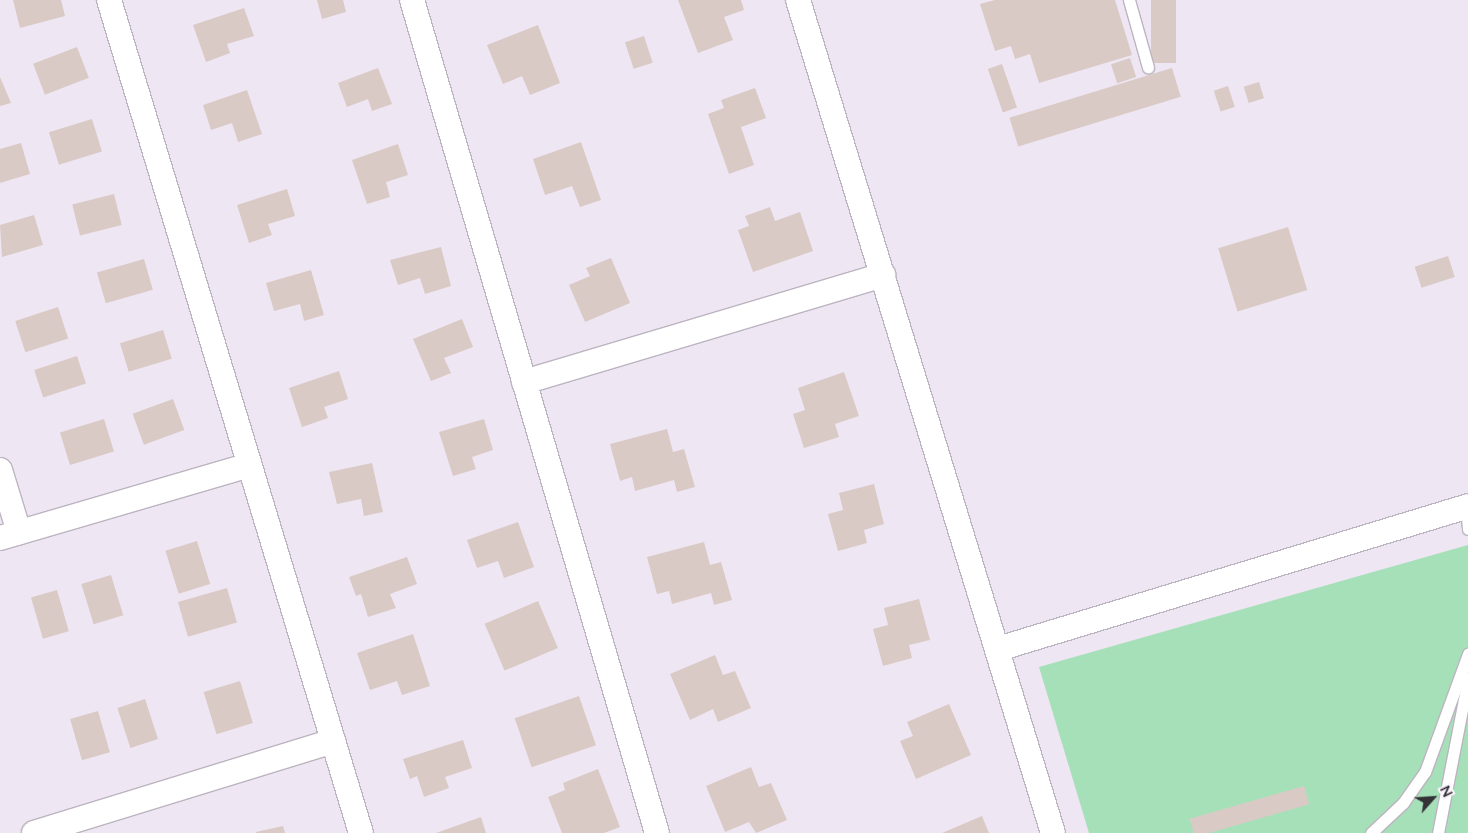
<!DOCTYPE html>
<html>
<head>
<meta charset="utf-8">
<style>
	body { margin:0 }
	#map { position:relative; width:1468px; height:833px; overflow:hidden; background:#efe6f3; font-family:Lato,sans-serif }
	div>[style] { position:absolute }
	.green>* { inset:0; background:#a5e0b8 }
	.building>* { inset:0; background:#dacac5; transform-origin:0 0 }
	.roads { filter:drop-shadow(1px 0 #bcb4c0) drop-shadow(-1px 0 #bcb4c0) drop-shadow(0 1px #bcb4c0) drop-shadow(0 -1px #bcb4c0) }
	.service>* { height:11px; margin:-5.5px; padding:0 5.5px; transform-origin:5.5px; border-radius:5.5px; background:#fff }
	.minor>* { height:24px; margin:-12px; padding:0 12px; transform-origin:12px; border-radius:12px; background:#fff }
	span { translate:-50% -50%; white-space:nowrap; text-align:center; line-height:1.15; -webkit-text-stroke:4.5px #fbf4ff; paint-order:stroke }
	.north { position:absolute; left:1408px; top:773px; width:50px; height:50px; -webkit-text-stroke:4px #fbf4ff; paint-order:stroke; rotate:64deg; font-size:14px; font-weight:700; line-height:20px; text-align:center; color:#353237 }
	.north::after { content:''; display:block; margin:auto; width:18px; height:22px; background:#353237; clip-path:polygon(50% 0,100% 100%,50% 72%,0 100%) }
</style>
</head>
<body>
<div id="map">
	<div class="green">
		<div style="clip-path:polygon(1468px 545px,1468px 833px,1089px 833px,1039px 667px)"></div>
	</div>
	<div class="building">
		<div style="clip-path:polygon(13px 0,61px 0,65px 16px,20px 28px)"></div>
		<div style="clip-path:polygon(317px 0,343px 0,346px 12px,322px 19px)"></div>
		<div style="clip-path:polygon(678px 0,741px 0,744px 10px,724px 17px,733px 40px,698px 53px)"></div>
		<div style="clip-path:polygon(995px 0,1115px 0,1132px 55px,1039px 83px,1030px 54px,1015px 59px,1011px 46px,995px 51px,980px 4px)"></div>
		<div style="left:1151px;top:0;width:25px;height:63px"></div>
		<div style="clip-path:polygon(244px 8px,254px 36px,227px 44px,230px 53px,206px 62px,193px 25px)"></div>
		<div style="clip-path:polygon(538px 25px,560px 83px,530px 95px,522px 76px,503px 84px,487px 45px)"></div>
		<div style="left:644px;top:36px;width:28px;height:20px;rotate:72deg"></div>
		<div style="left:77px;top:47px;width:33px;height:47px;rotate:69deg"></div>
		<div style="left:1130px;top:58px;width:20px;height:20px;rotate:72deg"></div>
		<div style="left:1002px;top:64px;width:46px;height:15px;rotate:71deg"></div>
		<div style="clip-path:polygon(378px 68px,392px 104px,372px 111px,368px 99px,347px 107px,338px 83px)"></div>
		<div style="left:1172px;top:68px;width:30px;height:170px;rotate:73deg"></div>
		<div style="clip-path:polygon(0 77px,11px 103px,0 106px)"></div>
		<div style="left:1259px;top:82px;width:17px;height:16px;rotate:73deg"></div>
		<div style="left:1228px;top:86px;width:22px;height:15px;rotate:72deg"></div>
		<div style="clip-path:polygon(755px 88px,766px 118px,741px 127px,754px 165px,729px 174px,708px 114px,724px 108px,721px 100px)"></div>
		<div style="clip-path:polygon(247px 90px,262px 134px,238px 142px,232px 123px,211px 130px,203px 105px)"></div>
		<div style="left:92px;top:119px;width:34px;height:45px;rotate:73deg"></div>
		<div style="clip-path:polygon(581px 142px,601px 200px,580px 207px,572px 186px,545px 195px,533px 159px)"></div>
		<div style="clip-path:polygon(21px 143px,30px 174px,0 183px,0 149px)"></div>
		<div style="clip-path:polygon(398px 144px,408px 175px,386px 182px,390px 197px,367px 204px,352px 160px)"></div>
		<div style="clip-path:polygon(287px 189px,295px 216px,268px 224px,272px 235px,249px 243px,237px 205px)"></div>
		<div style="left:114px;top:194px;width:32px;height:43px;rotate:76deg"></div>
		<div style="clip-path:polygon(770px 207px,775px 221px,800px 212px,813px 251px,753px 272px,738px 230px,749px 226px,745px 216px)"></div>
		<div style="clip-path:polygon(34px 215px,43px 245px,2px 257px,0 225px)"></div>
		<div style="left:1288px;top:227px;width:66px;height:73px;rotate:73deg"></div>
		<div style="clip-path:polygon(441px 247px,451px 286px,425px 294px,420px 278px,398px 285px,390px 260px)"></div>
		<div style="left:1448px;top:256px;width:22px;height:35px;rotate:72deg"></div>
		<div style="clip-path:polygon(611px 258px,630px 303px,585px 322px,569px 285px,590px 276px,586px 268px)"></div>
		<div style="left:144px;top:259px;width:32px;height:49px;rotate:74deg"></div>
		<div style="clip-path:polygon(311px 270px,324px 315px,304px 321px,300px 304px,274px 311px,266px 283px)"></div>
		<div style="left:58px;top:307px;width:33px;height:45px;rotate:72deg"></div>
		<div style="clip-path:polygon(462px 319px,473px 347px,444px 358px,451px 373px,431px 381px,413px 339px)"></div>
		<div style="left:163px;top:330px;width:30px;height:45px;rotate:73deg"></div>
		<div style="left:77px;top:356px;width:29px;height:45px;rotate:72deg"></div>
		<div style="clip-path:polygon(339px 371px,348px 399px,324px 407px,328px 418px,302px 427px,289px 388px)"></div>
		<div style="clip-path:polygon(844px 372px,859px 416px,835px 424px,839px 437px,804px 448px,793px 414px,805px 410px,798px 388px)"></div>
		<div style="left:173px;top:399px;width:33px;height:43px;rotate:70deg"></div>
		<div style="left:104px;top:419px;width:34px;height:46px;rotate:73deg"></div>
		<div style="clip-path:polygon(484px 419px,493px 450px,472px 457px,476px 469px,453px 476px,439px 432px)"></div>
		<div style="clip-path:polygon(667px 429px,673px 452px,684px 449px,695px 487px,677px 492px,674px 480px,635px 491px,632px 477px,620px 481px,610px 444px)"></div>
		<div style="clip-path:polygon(372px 463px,383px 512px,364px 516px,361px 499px,337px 504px,329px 472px)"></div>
		<div style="clip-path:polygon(874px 484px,884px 524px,864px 530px,867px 543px,838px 551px,828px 514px,843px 510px,839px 493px)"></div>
		<div style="clip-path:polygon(518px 522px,534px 567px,504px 578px,498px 561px,477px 568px,467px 540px)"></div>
		<div style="left:197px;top:541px;width:45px;height:33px;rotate:73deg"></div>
		<div style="clip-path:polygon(704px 542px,710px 565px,721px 562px,732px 600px,714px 605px,711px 593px,672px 604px,669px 591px,657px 594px,647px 557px)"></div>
		<div style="clip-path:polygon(407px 557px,417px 584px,390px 594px,396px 608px,368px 617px,361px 594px,356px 596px,349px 577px)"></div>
		<div style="left:111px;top:575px;width:42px;height:31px;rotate:73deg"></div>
		<div style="left:227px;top:588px;width:36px;height:51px;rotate:74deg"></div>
		<div style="left:57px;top:590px;width:43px;height:27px;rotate:74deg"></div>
		<div style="clip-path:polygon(919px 599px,930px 640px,909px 645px,912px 658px,883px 666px,873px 629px,888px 625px,884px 608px)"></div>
		<div style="left:538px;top:601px;width:51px;height:58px;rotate:67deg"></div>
		<div style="clip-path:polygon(413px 634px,430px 686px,402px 695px,397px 681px,370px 690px,357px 653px)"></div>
		<div style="clip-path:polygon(715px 655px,723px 675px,735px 671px,751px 708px,718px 722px,713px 709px,690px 720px,670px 674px)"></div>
		<div style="left:240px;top:681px;width:44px;height:38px;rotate:73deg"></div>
		<div style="left:579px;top:696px;width:52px;height:68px;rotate:71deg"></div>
		<div style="left:145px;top:699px;width:42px;height:29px;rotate:72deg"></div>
		<div style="clip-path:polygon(949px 704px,971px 755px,916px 779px,900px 741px,913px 736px,907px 722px)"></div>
		<div style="left:98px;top:711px;width:43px;height:29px;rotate:74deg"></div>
		<div style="clip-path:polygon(463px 740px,472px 768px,445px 777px,449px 788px,424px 797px,417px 776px,410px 779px,403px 759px)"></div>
		<div style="clip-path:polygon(751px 767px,759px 787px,771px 783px,787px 820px,756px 833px,749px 822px,725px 832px,706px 786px)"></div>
		<div style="clip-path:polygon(598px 769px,620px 827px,604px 833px,562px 833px,548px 797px,565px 790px,563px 783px)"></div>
		<div style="left:1304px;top:786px;width:19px;height:119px;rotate:74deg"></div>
		<div style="clip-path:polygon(982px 816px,989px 833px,942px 833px)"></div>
		<div style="clip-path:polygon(481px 817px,486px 833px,436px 833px)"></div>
		<div style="clip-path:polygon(283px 826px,285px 833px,256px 833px,256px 832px)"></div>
	</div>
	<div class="roads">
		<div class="service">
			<div style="left:1129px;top:0;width:70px;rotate:74.2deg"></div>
			<div style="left:1466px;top:506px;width:23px;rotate:85deg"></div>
			<div style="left:1371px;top:833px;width:44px;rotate:-43.2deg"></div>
			<div style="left:1403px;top:803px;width:38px;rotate:-55deg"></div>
			<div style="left:1425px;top:772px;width:126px;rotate:-70deg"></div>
			<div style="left:1438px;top:833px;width:158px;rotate:-79deg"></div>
		</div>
		<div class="minor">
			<div style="left:109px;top:0;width:870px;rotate:73.17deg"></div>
			<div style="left:412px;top:0;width:868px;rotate:73.61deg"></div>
			<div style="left:798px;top:0;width:871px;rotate:72.98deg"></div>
			<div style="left:524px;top:382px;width:375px;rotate:-16.6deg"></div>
			<div style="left:0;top:470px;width:65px;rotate:73deg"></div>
			<div style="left:0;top:538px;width:260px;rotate:-16.3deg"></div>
			<div style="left:998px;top:649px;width:491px;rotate:-16.9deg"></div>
			<div style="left:34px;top:833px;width:313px;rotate:-17.1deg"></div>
		</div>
	</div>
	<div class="north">N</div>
</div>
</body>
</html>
